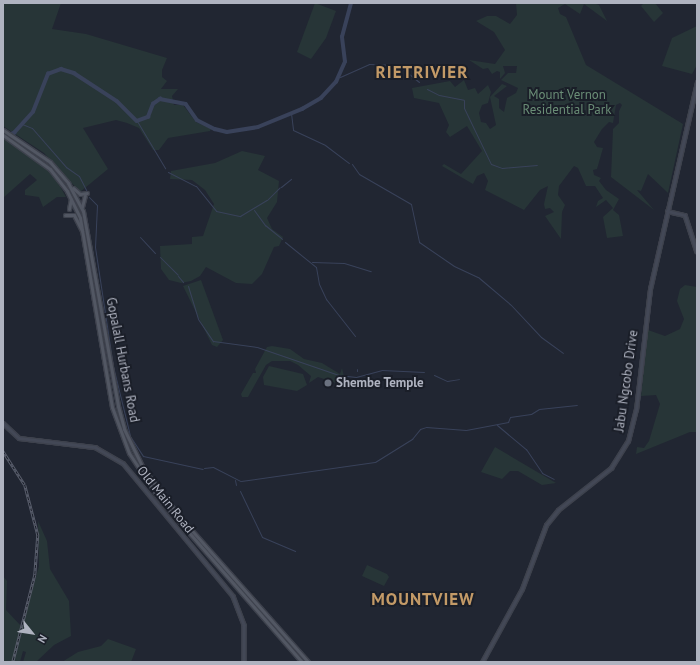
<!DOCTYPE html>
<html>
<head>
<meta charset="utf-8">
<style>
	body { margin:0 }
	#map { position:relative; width:700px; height:665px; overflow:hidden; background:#212632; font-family:"PT Sans",sans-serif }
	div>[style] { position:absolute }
	.green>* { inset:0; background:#273537 }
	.stream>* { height:1px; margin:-0.5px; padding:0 0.5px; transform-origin:0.5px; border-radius:0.5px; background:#39425a }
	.river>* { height:3.5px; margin:-1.75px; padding:0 1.75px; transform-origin:1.75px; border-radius:1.75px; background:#39425a }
	.roads { filter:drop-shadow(1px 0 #3e424d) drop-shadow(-1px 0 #3e424d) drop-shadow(0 1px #3e424d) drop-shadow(0 -1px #3e424d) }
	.secondary>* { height:2.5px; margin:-1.25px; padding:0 1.25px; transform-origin:1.25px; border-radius:1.25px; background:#434856 }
	.primary>* { height:3px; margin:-1.5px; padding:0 1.5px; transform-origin:1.5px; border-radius:1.5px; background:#525763 }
	.rail>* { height:2.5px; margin-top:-1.25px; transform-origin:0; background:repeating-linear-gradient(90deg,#1a1e28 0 3px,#595e6c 0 6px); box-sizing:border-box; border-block:1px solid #595e6c }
	.dots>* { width:11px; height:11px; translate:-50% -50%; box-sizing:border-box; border:2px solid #1a1e28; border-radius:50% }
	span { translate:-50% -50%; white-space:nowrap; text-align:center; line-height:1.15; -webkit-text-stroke:4px #1a1e28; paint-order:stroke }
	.park-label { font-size:13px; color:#6a8d76 }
	.street-label { font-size:13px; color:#afb3c0 }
	.poi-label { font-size:13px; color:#afb3c0; font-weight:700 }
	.left { translate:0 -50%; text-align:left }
	.district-label { font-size:17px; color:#c39a67; font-weight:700; letter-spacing:1px }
	.frame { position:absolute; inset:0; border:4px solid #afb3c0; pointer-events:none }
	.north { position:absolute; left:12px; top:613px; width:40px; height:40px; -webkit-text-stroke:3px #1a1e28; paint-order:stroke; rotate:120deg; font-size:11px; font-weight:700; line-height:16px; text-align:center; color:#afb3c0 }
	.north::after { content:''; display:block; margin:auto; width:14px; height:18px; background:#afb3c0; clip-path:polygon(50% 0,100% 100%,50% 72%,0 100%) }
</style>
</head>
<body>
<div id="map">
	<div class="green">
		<div style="clip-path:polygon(3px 3px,61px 3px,52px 29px,86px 34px,167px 58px,162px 70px,162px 77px,167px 81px,161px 89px,178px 89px,172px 96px,174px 105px,183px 105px,196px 122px,211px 129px,210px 131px,168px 138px,159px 150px,153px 150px,139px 128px,127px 123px,116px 120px,83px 128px,108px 169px,80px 192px,44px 153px,3px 126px)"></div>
		<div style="clip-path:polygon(315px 3px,336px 11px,326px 38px,311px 59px,297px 52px)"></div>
		<div style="clip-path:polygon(516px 3px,593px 3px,599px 5px,607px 21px,584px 4px,580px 14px,565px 4px,558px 8px,560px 14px,566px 17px,586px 65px,683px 124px,668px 193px,648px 174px,641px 191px,637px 190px,654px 210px,611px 177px,613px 129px,619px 123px,619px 111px,622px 105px,620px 103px,616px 105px,613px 123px,609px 122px,602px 129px,594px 142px,597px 147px,603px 148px,597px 169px,593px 170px,594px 175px,601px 178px,599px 181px,606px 190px,619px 199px,613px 210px,619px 215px,623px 236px,607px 238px,603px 217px,613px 208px,606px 200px,596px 207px,598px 201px,603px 198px,595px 186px,586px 186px,578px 168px,574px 166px,559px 186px,558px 195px,565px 205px,562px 212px,561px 239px,545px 216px,554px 212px,550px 208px,545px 209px,544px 204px,548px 186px,540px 190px,524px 210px,485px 190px,488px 181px,484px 173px,477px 176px,473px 184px,442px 166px,444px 164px,461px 174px,482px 151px,467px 126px,450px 137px,446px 132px,449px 125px,439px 103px,414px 98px,412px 88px,450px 81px,455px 87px,464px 80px,468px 90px,475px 88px,478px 94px,488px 85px,491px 92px,488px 103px,482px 105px,479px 113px,481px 122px,486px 123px,490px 129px,496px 125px,490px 97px,502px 84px,507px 86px,494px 96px,499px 99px,499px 108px,504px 112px,507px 98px,516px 93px,518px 88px,501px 80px,508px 73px,516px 73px,517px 66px,503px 66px,505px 73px,500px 79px,500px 72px,497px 71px,492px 74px,488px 68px,483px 69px,469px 60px,495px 64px,505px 50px,494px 32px,476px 21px,487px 16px,496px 16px,510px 24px,517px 15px)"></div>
		<div style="clip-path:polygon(644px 3px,655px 3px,663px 13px,654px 22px,641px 6px)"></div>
		<div style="clip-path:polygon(697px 26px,697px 65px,692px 74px,662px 66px,672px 38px)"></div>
		<div style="clip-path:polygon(3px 138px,42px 164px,57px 181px,66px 197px,57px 197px,43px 207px,39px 197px,25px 195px,25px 190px,37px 180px,30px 174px,3px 198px)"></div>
		<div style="clip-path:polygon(242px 151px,265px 156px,258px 170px,279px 181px,277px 202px,267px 218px,272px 229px,283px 237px,279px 246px,274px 247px,262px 274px,252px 284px,236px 283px,206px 267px,200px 276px,191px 281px,181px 283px,169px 280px,161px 269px,160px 246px,192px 244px,192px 237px,203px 236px,214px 204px,205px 190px,192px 180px,170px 179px,171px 171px,215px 163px)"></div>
		<div style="clip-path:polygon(201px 280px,223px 340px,217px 347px,212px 345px,183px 286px)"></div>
		<div style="clip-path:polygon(685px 285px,697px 287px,697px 432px,690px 432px,636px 454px,637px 447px,644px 448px,649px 441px,660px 404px,656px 395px,641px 396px,648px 330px,665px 336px,680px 329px,684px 319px,677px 301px,680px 289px)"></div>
		<div style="clip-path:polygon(272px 346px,290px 349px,304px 359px,322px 363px,340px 374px,342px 368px,346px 385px,337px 389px,336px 383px,318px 377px,309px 383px,311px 376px,298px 365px,290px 361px,272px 361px,266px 365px,248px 397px,242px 397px,241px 394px,253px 373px,256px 373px,255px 369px,267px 347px)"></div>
		<div style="clip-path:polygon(269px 366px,303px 374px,307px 385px,297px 391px,264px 385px,263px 377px)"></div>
		<div style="clip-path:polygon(495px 447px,556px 483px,542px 485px,518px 471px,510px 471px,502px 479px,481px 472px)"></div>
		<div style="clip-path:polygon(38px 521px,47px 541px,50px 569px,69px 601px,71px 636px,54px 645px,36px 662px,23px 662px,26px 652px,23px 651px,20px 662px,3px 662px,3px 576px,7px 581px,6px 610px,22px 627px,39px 566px)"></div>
		<div style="clip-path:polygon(367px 565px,387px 574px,389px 577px,384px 586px,362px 576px)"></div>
		<div style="clip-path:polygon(108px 639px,136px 649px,131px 662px,62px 662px,78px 652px,101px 646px)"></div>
	</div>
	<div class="stream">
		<div style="left:340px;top:77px;width:32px;rotate:-24deg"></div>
		<div style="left:369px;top:64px;width:29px;rotate:2deg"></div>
		<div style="left:398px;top:65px;width:27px;rotate:39deg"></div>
		<div style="left:427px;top:89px;width:13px;rotate:27deg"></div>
		<div style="left:439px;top:95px;width:25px;rotate:11deg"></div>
		<div style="left:464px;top:100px;width:8px;rotate:90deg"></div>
		<div style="left:464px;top:108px;width:62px;rotate:64.3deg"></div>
		<div style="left:491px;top:164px;width:12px;rotate:20deg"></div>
		<div style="left:502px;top:168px;width:35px;rotate:-5deg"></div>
		<div style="left:291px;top:113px;width:17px;rotate:83deg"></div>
		<div style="left:293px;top:130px;width:35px;rotate:25deg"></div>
		<div style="left:325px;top:145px;width:30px;rotate:37deg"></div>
		<div style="left:137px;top:121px;width:55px;rotate:59.2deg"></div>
		<div style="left:22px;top:124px;width:11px;rotate:22deg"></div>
		<div style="left:32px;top:128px;width:52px;rotate:48.9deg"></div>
		<div style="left:66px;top:167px;width:16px;rotate:35deg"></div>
		<div style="left:79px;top:176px;width:16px;rotate:63deg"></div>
		<div style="left:352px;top:164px;width:12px;rotate:55deg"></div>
		<div style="left:359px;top:174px;width:60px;rotate:30deg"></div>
		<div style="left:411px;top:204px;width:39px;rotate:78deg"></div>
		<div style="left:419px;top:242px;width:42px;rotate:34.4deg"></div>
		<div style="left:454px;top:266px;width:26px;rotate:25deg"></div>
		<div style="left:478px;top:277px;width:43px;rotate:40.3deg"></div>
		<div style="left:511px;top:305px;width:44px;rotate:46.8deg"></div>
		<div style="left:541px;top:337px;width:27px;rotate:36deg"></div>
		<div style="left:168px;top:172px;width:31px;rotate:27deg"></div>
		<div style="left:196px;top:186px;width:32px;rotate:51deg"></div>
		<div style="left:216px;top:211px;width:25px;rotate:12deg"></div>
		<div style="left:240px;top:216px;width:31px;rotate:-31deg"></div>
		<div style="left:267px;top:200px;width:18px;rotate:-45deg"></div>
		<div style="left:281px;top:187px;width:13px;rotate:-39deg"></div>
		<div style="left:89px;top:197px;width:11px;rotate:45deg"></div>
		<div style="left:97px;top:205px;width:42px;rotate:92.7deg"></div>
		<div style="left:95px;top:247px;width:120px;rotate:81.4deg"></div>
		<div style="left:113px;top:366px;width:72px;rotate:76.3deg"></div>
		<div style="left:130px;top:436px;width:24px;rotate:57deg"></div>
		<div style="left:143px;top:456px;width:61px;rotate:12.2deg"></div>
		<div style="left:254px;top:210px;width:19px;rotate:54deg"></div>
		<div style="left:265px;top:225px;width:22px;rotate:39deg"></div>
		<div style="left:140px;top:237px;width:22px;rotate:47deg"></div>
		<div style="left:285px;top:242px;width:40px;rotate:39deg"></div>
		<div style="left:316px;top:267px;width:17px;rotate:80deg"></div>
		<div style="left:319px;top:284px;width:17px;rotate:65deg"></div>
		<div style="left:326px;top:299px;width:47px;rotate:51.9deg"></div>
		<div style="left:160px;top:257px;width:25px;rotate:45deg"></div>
		<div style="left:312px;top:262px;width:32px;rotate:2deg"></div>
		<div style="left:344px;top:263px;width:28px;rotate:17deg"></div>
		<div style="left:178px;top:276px;width:8px;rotate:50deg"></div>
		<div style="left:188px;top:286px;width:34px;rotate:73deg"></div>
		<div style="left:198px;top:319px;width:27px;rotate:56deg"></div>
		<div style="left:213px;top:341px;width:44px;rotate:7.8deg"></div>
		<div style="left:257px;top:347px;width:87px;rotate:18.9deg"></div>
		<div style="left:339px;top:375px;width:17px;rotate:7deg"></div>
		<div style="left:356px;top:377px;width:27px;rotate:-15deg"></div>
		<div style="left:382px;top:370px;width:42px;rotate:2.7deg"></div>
		<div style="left:357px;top:371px;width:2px;rotate:-90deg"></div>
		<div style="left:434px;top:375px;width:14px;rotate:25deg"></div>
		<div style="left:447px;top:381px;width:12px;rotate:-9deg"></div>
		<div style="left:497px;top:425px;width:38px;rotate:40deg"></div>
		<div style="left:526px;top:449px;width:29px;rotate:56deg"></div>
		<div style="left:542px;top:473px;width:13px;rotate:27deg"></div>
		<div style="left:204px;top:468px;width:9px;rotate:-6deg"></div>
		<div style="left:213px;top:467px;width:31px;rotate:27deg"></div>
		<div style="left:241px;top:481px;width:135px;rotate:-8.1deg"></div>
		<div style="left:375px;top:462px;width:44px;rotate:-31.9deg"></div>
		<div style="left:412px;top:439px;width:13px;rotate:-51deg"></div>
		<div style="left:420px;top:429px;width:6px;rotate:-18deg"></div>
		<div style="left:426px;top:427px;width:40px;rotate:4.3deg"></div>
		<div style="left:466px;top:430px;width:43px;rotate:-10.8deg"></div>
		<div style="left:508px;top:422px;width:5px;rotate:-68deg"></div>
		<div style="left:510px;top:417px;width:21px;rotate:-8deg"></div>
		<div style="left:531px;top:414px;width:9px;rotate:-32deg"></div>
		<div style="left:539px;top:409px;width:38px;rotate:-6deg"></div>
		<div style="left:235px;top:480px;width:5px;rotate:79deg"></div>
		<div style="left:240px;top:491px;width:51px;rotate:64.4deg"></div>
		<div style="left:262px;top:537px;width:36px;rotate:23deg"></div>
	</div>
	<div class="river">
		<div style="left:3px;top:137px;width:12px;rotate:-20deg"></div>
		<div style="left:14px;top:133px;width:28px;rotate:-48deg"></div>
		<div style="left:33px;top:112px;width:41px;rotate:-68.5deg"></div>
		<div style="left:48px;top:74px;width:14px;rotate:-21deg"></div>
		<div style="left:61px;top:69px;width:14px;rotate:17deg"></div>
		<div style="left:74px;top:73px;width:51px;rotate:33.1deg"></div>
		<div style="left:117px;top:101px;width:28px;rotate:45deg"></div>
		<div style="left:137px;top:121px;width:12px;rotate:-20deg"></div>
		<div style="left:148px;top:117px;width:14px;rotate:-69deg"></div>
		<div style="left:153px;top:104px;width:9px;rotate:-36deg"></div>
		<div style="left:160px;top:99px;width:26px;rotate:11deg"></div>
		<div style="left:186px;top:104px;width:19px;rotate:55deg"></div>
		<div style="left:197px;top:120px;width:20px;rotate:27deg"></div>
		<div style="left:215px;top:129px;width:12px;rotate:14deg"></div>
		<div style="left:227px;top:132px;width:31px;rotate:-9deg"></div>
		<div style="left:258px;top:127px;width:48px;rotate:-22.2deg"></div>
		<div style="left:302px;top:109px;width:22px;rotate:-30deg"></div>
		<div style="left:321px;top:98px;width:22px;rotate:-47deg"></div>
		<div style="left:336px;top:82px;width:22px;rotate:-66deg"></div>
		<div style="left:345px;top:62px;width:25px;rotate:-97deg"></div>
		<div style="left:342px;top:37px;width:35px;rotate:-75deg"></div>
	</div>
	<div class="roads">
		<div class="secondary">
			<div style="left:667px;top:211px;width:18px;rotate:13deg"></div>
			<div style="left:685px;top:215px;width:38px;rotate:72deg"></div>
			<div style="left:3px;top:423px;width:22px;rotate:43deg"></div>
			<div style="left:19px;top:438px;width:77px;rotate:6.8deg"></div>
			<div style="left:95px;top:447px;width:32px;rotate:30deg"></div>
			<div style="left:123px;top:463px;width:173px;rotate:50.4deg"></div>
			<div style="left:233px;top:596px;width:31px;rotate:69deg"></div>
			<div style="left:244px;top:625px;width:37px;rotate:90deg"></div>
			<div style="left:482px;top:662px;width:83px;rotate:-61.3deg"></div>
			<div style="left:522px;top:589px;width:68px;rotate:-69.4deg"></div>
			<div style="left:546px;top:525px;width:19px;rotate:-51deg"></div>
			<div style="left:558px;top:510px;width:68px;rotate:-38.4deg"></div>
			<div style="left:611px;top:468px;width:32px;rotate:-58deg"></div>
			<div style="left:628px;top:441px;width:32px;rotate:-76deg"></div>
			<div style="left:636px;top:410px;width:122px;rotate:-83.4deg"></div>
			<div style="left:650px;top:289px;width:212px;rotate:-77.2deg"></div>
		</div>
		<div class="primary">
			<div style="left:3px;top:130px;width:57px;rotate:34.2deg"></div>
			<div style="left:50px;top:162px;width:28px;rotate:49deg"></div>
			<div style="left:68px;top:183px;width:32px;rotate:62deg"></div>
			<div style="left:83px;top:211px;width:198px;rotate:79.8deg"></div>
			<div style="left:118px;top:406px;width:24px;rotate:75deg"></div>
			<div style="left:124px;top:429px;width:46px;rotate:64deg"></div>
			<div style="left:144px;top:470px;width:58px;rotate:52.7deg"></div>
			<div style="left:179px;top:516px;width:195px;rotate:48.5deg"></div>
			<div style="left:3px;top:135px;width:58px;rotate:35.9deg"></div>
			<div style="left:50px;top:169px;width:28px;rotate:52deg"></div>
			<div style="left:67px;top:191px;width:30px;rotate:64deg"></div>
			<div style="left:80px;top:218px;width:192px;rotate:80.4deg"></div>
			<div style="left:112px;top:407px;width:49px;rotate:69.7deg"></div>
			<div style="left:129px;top:453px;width:53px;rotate:56.6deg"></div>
			<div style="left:158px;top:497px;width:219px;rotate:48.9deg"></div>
			<div style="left:73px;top:188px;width:9px;rotate:41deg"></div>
			<div style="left:80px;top:194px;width:7px;rotate:-8deg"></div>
			<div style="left:82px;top:207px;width:12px;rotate:-76deg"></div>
			<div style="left:69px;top:209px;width:10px;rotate:-79deg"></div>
			<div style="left:65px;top:215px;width:9px"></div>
			<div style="left:74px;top:215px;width:18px;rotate:63deg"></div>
		</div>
	</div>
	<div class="rail">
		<div style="left:3px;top:451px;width:40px;rotate:57.1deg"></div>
		<div style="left:25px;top:485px;width:52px;rotate:75.4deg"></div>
		<div style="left:38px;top:535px;width:40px;rotate:94.3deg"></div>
		<div style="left:35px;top:575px;width:90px;rotate:104.2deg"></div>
	</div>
	<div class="dots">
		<div style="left:328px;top:383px;background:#6b7280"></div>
	</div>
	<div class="park-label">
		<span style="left:567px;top:103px">Mount Vernon<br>Residential Park</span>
	</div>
	<div class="street-label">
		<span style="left:122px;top:360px;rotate:79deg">Gopalall Hurbans Road</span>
		<span style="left:627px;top:381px;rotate:-82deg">Jabu Ngcobo Drive</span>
		<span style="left:165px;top:500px;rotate:51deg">Old Main Road</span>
	</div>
	<div class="poi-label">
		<span class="left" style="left:336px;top:383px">Shembe Temple</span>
	</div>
	<div class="district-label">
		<span style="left:422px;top:73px">RIETRIVIER</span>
		<span style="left:423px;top:600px">MOUNTVIEW</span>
	</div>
	<div class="frame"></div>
	<div class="north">N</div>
</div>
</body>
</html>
